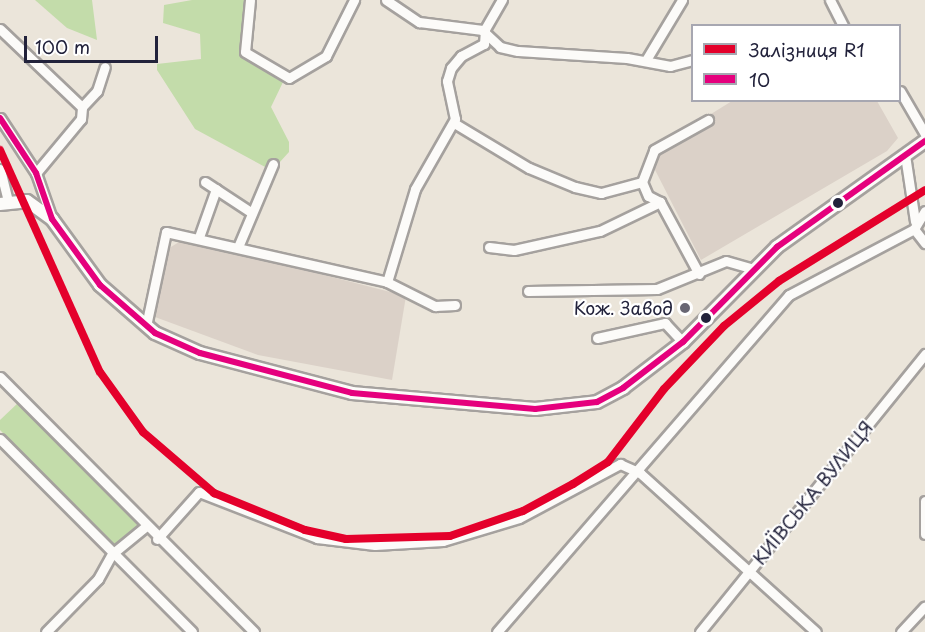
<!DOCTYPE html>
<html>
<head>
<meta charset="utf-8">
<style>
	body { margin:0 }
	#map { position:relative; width:925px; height:632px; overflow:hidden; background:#ebe5da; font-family:"Playpen Sans",sans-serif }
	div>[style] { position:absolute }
	.industrial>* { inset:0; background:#dbd1c8 }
	.green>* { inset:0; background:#c3dcaa }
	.roads { filter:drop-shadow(2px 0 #a5a19e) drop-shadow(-2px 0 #a5a19e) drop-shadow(0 2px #a5a19e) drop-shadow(0 -2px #a5a19e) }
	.minor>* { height:9px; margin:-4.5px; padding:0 4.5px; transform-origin:4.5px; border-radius:4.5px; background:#fcfbf9 }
	.tertiary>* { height:12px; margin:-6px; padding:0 6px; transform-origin:6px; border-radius:6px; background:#fcfbf9 }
	.bus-1>* { height:6px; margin:-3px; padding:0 3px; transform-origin:3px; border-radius:3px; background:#e5007d }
	.rail-1>* { height:8px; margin:-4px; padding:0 4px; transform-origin:4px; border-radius:4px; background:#e4002b }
	.dots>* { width:16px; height:16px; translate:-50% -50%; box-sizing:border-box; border:3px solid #fff; border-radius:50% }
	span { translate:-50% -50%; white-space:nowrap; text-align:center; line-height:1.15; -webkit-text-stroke:4.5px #fff; paint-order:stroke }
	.poi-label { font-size:18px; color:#22223b }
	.right { translate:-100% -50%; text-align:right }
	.street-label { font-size:18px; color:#22223b }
	.legend { position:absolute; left:691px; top:24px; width:210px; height:78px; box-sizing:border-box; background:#fff; border:2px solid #a7a7b1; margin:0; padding:8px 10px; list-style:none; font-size:18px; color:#22223b }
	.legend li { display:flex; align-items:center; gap:12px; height:30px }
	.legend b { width:30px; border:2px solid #a7a7b1 }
	.scale { position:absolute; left:24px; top:36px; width:134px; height:27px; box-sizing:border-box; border:3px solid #22223b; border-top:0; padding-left:8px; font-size:18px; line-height:21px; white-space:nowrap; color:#22223b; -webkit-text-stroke:4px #fff; paint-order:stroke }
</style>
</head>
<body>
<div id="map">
	<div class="industrial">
		<div style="clip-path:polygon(732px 101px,877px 101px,898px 138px,887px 151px,701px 260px,653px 166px,657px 152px,713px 119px,711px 114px)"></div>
		<div style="clip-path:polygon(184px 239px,406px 296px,392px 380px,258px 355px,155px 317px,166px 250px)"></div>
	</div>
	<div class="green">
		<div style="clip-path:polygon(35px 0,92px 0,97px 40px,67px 28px)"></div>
		<div style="clip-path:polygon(192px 0,246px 0,242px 56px,284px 80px,271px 107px,289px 142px,289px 152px,279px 163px,271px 158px,267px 168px,195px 129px,157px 70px,157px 64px,201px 59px,200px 34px,163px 23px,164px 5px)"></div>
		<div style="clip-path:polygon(19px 402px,139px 525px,112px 547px,0 430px,0 420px)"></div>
	</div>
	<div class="roads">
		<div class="minor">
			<div style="left:250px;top:0;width:52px;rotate:95.5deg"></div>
			<div style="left:245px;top:52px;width:51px;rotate:30.6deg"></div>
			<div style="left:289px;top:78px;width:43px;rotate:-30.7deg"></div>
			<div style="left:326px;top:56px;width:63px;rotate:-63.4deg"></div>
			<div style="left:386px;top:0;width:40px;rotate:34deg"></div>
			<div style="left:419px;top:22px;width:64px;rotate:7.2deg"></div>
			<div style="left:482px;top:30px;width:25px;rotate:43deg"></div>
			<div style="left:500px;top:47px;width:18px;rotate:13deg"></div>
			<div style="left:518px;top:51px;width:109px;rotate:3.7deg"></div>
			<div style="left:627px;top:58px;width:44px;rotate:10.5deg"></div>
			<div style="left:670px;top:66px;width:23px;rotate:-15deg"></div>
			<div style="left:830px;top:0;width:29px;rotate:63deg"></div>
			<div style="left:0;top:29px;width:113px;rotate:43.6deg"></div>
			<div style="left:646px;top:60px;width:70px;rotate:-59deg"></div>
			<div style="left:900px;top:91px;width:50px;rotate:59.8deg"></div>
			<div style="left:0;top:118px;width:66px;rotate:56.8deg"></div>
			<div style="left:36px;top:173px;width:49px;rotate:70.8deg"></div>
			<div style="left:454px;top:123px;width:87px;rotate:31deg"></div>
			<div style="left:529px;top:168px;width:50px;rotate:22.4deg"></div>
			<div style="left:575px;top:187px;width:27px;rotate:13deg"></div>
			<div style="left:601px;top:193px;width:42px;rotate:-15deg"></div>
			<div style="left:905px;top:155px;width:67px;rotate:81.4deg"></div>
			<div style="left:0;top:169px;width:33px;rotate:76deg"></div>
			<div style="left:36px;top:173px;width:70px;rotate:-50.2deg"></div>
			<div style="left:81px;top:119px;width:12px;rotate:-85deg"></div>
			<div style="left:82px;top:107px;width:22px;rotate:-47deg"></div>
			<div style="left:97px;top:91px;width:25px;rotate:-72deg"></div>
			<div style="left:205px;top:182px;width:56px;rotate:33.4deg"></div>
			<div style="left:914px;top:229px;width:18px;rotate:52deg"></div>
			<div style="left:199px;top:237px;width:51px;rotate:-70.5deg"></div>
			<div style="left:238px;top:247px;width:90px;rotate:-67.1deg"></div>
			<div style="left:489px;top:247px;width:25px;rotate:7deg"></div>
			<div style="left:514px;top:250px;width:88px;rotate:-12.5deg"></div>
			<div style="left:600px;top:231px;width:67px;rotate:-25.8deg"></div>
			<div style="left:699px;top:274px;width:82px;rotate:-118.4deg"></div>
			<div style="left:660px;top:202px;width:13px;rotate:-153deg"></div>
			<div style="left:648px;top:196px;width:15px;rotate:-113deg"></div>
			<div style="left:642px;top:182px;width:34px;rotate:-69deg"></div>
			<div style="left:654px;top:150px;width:62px;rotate:-29.1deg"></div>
			<div style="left:387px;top:282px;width:97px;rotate:-73.2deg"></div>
			<div style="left:415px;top:189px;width:81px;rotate:-60.3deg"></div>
			<div style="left:455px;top:119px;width:39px;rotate:-102deg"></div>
			<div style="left:447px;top:81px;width:14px;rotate:-73deg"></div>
			<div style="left:451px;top:68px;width:16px;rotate:-50deg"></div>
			<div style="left:461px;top:56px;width:26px;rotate:-28deg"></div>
			<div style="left:484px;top:44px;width:15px;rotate:-86deg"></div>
			<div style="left:485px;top:29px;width:34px;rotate:-60deg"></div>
			<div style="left:528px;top:291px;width:129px;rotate:-0.9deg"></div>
			<div style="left:657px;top:289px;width:74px;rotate:-22.1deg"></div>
			<div style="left:726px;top:261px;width:29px;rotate:16deg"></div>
			<div style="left:146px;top:326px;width:96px;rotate:-78deg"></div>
			<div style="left:166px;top:232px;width:227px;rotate:12.7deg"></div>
			<div style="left:387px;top:282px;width:54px;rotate:26.6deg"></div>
			<div style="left:435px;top:306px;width:20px;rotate:-3deg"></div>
			<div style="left:597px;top:338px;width:70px;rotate:-12.4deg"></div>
			<div style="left:665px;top:323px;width:26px;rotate:47deg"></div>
			<div style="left:0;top:377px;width:360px;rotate:45.1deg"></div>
			<div style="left:0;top:439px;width:272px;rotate:45.1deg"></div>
			<div style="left:925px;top:501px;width:33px;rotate:90deg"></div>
			<div style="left:157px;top:539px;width:63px;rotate:-48.2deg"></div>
			<div style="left:199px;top:492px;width:127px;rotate:21.3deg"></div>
			<div style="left:317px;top:538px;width:58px;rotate:6.9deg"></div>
			<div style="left:375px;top:545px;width:68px;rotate:-3.4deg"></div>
			<div style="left:443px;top:541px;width:79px;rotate:-16.8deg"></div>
			<div style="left:519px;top:518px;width:115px;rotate:-28.1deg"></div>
			<div style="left:620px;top:464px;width:22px;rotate:24deg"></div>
			<div style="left:640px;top:473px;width:237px;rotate:42.1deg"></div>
			<div style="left:46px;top:632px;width:74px;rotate:-45.5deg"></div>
			<div style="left:98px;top:579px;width:29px;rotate:-61deg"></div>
			<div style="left:112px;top:554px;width:43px;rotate:-39.3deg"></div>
			<div style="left:497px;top:632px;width:446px;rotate:-49.1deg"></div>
			<div style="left:789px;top:295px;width:141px;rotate:-27.8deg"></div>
			<div style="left:914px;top:229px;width:21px;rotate:-59deg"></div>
			<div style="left:700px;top:632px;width:358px;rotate:-51deg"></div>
			<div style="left:901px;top:632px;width:35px;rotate:-47deg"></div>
		</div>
		<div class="tertiary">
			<div style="left:0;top:204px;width:27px;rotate:-6deg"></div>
			<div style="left:27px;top:201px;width:31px;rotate:36deg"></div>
			<div style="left:52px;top:219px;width:82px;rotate:54deg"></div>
			<div style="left:100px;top:285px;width:73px;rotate:41.1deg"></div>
			<div style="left:155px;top:333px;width:49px;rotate:24deg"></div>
			<div style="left:200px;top:353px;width:157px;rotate:14.7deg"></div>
			<div style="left:352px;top:393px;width:184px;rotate:5deg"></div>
			<div style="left:535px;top:409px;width:62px;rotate:-6.4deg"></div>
			<div style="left:597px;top:402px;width:30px;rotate:-28deg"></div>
			<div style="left:623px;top:388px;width:76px;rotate:-37.5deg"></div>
			<div style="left:683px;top:342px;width:134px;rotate:-45.3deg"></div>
			<div style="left:777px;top:247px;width:182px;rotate:-35.6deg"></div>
		</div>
	</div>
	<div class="bus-1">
		<div style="left:0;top:118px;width:66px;rotate:56.8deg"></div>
		<div style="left:36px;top:173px;width:49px;rotate:70.8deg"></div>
		<div style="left:52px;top:219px;width:82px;rotate:54deg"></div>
		<div style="left:100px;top:285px;width:73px;rotate:41.1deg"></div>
		<div style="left:155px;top:333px;width:49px;rotate:24deg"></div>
		<div style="left:200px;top:353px;width:157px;rotate:14.7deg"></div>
		<div style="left:352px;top:393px;width:184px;rotate:5deg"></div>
		<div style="left:535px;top:409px;width:62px;rotate:-6.4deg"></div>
		<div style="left:597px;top:402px;width:30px;rotate:-28deg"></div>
		<div style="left:623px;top:388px;width:76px;rotate:-37.5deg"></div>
		<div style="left:683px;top:342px;width:134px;rotate:-45.3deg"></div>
		<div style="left:777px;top:247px;width:182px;rotate:-35.6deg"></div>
	</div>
	<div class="rail-1">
		<div style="left:0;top:150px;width:243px;rotate:65.8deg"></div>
		<div style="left:100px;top:372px;width:74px;rotate:54.4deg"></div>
		<div style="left:143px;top:432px;width:94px;rotate:40.7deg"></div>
		<div style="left:214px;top:493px;width:98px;rotate:22.1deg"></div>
		<div style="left:305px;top:530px;width:42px;rotate:12.4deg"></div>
		<div style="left:346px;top:539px;width:104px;rotate:-1.7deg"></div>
		<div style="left:450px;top:536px;width:77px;rotate:-18.9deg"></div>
		<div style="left:523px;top:511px;width:57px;rotate:-28.4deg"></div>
		<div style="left:573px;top:484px;width:41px;rotate:-32.2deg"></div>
		<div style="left:608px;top:462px;width:92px;rotate:-52.5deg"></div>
		<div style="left:664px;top:389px;width:87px;rotate:-46.4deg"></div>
		<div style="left:724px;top:326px;width:71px;rotate:-39.3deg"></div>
		<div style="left:779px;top:281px;width:172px;rotate:-31.9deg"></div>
	</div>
	<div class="dots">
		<div style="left:838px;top:203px;background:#22223b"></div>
		<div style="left:685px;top:308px;background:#686673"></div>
		<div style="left:706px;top:318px;background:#22223b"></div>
	</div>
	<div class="poi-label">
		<span class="right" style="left:673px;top:308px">Кож. Завод</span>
	</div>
	<div class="street-label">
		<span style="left:813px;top:493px;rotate:-51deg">КИЇВСЬКА ВУЛИЦЯ</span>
	</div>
	<ul class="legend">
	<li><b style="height:8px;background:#e4002b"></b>Залізниця R1</li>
	<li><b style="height:8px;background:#e5007d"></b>10</li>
	</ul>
	<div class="scale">100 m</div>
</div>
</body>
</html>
